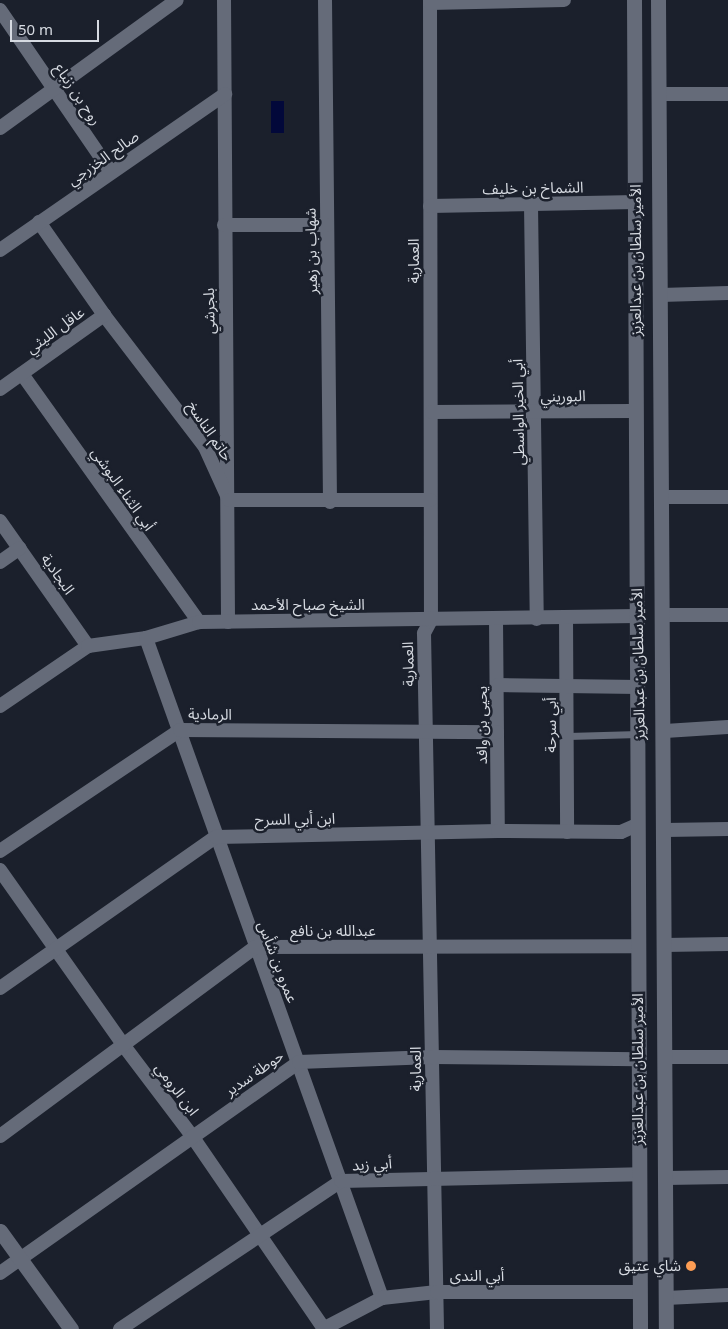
<!DOCTYPE html>
<html>
<head>
<meta charset="utf-8">
<style>
	body { margin:0 }
	#map { position:relative; width:728px; height:1329px; overflow:hidden; background:#1b202c; font-family:"Noto Sans","Noto Sans Arabic",sans-serif }
	div>[style] { position:absolute }
	.water>* { inset:0; background:#02083a; transform-origin:0 0 }
	.lane>* { height:7px; margin:-3.5px; padding:0 3.5px; transform-origin:3.5px; border-radius:3.5px; background:#656b79 }
	.street>* { height:14px; margin:-7px; padding:0 7px; transform-origin:7px; border-radius:7px; background:#656b79 }
	.secondary>* { height:15px; margin:-7.5px; padding:0 7.5px; transform-origin:7.5px; border-radius:7.5px; background:#656b79 }
	.dots>* { width:14px; height:14px; translate:-50% -50%; box-sizing:border-box; border:2px solid #1b202c; border-radius:50% }
	span { translate:-50% -50%; white-space:nowrap; text-align:center; line-height:1.15; -webkit-text-stroke:5px #1b202c; paint-order:stroke }
	.street-label { font-size:15px; color:#d6dae1 }
	.poi-label { font-size:15px; color:#d6dae1 }
	.right { translate:-100% -50%; text-align:right }
	.scale { position:absolute; left:10px; top:20px; width:89px; height:22px; box-sizing:border-box; border:2px solid #d6dae1; border-top:0; padding-left:6px; font-size:15px; line-height:18px; white-space:nowrap; color:#d6dae1; -webkit-text-stroke:4px #1b202c; paint-order:stroke }
</style>
</head>
<body>
<div id="map">
	<div class="water">
		<div style="left:271px;top:101px;width:13px;height:32px"></div>
	</div>
	<div class="lane">
		<div style="left:568px;top:736px;width:70px;rotate:-1.6deg"></div>
	</div>
	<div class="street">
		<div style="left:224px;top:0;width:622px;rotate:89.63deg"></div>
		<div style="left:325px;top:0;width:502px;rotate:89.43deg"></div>
		<div style="left:430px;top:0;width:620px;rotate:89.91deg"></div>
		<div style="left:431px;top:620px;width:15px;rotate:118deg"></div>
		<div style="left:424px;top:633px;width:696px;rotate:88.93deg"></div>
		<div style="left:430px;top:3px;width:134px;rotate:-1.3deg"></div>
		<div style="left:0;top:10px;width:196px;rotate:55.6deg"></div>
		<div style="left:659px;top:94px;width:69px"></div>
		<div style="left:0;top:128px;width:218px;rotate:-35.9deg"></div>
		<div style="left:531px;top:205px;width:414px;rotate:89.2deg"></div>
		<div style="left:430px;top:206px;width:206px;rotate:-1.1deg"></div>
		<div style="left:39px;top:222px;width:113px;rotate:55deg"></div>
		<div style="left:104px;top:315px;width:166px;rotate:52.6deg"></div>
		<div style="left:205px;top:447px;width:58px;rotate:65.6deg"></div>
		<div style="left:229px;top:500px;width:201px"></div>
		<div style="left:224px;top:225px;width:103px"></div>
		<div style="left:0;top:250px;width:274px;rotate:-34.7deg"></div>
		<div style="left:661px;top:295px;width:67px;rotate:-1.7deg"></div>
		<div style="left:22px;top:374px;width:305px;rotate:54.5deg"></div>
		<div style="left:0;top:389px;width:128px;rotate:-35.4deg"></div>
		<div style="left:432px;top:412px;width:203px;rotate:-0.3deg"></div>
		<div style="left:663px;top:497px;width:65px"></div>
		<div style="left:0;top:521px;width:153px;rotate:54.9deg"></div>
		<div style="left:0;top:562px;width:24px;rotate:-35deg"></div>
		<div style="left:663px;top:615px;width:65px"></div>
		<div style="left:566px;top:618px;width:214px;rotate:89.7deg"></div>
		<div style="left:496px;top:620px;width:211px;rotate:89.5deg"></div>
		<div style="left:146px;top:638px;width:701px;rotate:70.32deg"></div>
		<div style="left:498px;top:685px;width:140px;rotate:0.8deg"></div>
		<div style="left:0;top:706px;width:107px;rotate:-34.3deg"></div>
		<div style="left:88px;top:646px;width:59px;rotate:-7.9deg"></div>
		<div style="left:146px;top:638px;width:55px;rotate:-16.8deg"></div>
		<div style="left:199px;top:622px;width:438px;rotate:-0.8deg"></div>
		<div style="left:665px;top:731px;width:63px;rotate:-3.6deg"></div>
		<div style="left:665px;top:830px;width:63px;rotate:-0.9deg"></div>
		<div style="left:0;top:851px;width:217px;rotate:-33.9deg"></div>
		<div style="left:180px;top:730px;width:317px;rotate:0.4deg"></div>
		<div style="left:0;top:870px;width:215px;rotate:54.8deg"></div>
		<div style="left:124px;top:1046px;width:113px;rotate:52.9deg"></div>
		<div style="left:192px;top:1136px;width:234px;rotate:55.6deg"></div>
		<div style="left:664px;top:945px;width:64px;rotate:-0.9deg"></div>
		<div style="left:0;top:988px;width:264px;rotate:-35deg"></div>
		<div style="left:216px;top:837px;width:282px;rotate:-1.2deg"></div>
		<div style="left:498px;top:831px;width:123px;rotate:0.5deg"></div>
		<div style="left:621px;top:832px;width:17px;rotate:-24deg"></div>
		<div style="left:666px;top:1057px;width:62px"></div>
		<div style="left:0;top:1136px;width:317px;rotate:-36.5deg"></div>
		<div style="left:255px;top:947px;width:383px;rotate:-0.1deg"></div>
		<div style="left:666px;top:1178px;width:62px;rotate:-0.9deg"></div>
		<div style="left:0;top:1273px;width:366px;rotate:-35.2deg"></div>
		<div style="left:299px;top:1062px;width:134px;rotate:-2.1deg"></div>
		<div style="left:433px;top:1057px;width:205px;rotate:0.6deg"></div>
		<div style="left:666px;top:1298px;width:62px;rotate:-2.8deg"></div>
		<div style="left:120px;top:1329px;width:266px;rotate:-33.8deg"></div>
		<div style="left:341px;top:1181px;width:298px;rotate:-1.3deg"></div>
		<div style="left:323px;top:1329px;width:67px;rotate:-27.7deg"></div>
		<div style="left:382px;top:1298px;width:55px;rotate:-6.2deg"></div>
		<div style="left:437px;top:1292px;width:202px"></div>
	</div>
	<div class="secondary">
		<div style="left:634px;top:0;width:1329px;rotate:89.74deg"></div>
		<div style="left:658px;top:0;width:1329px;rotate:89.66deg"></div>
		<div style="left:0;top:1231px;width:121px;rotate:54.1deg"></div>
	</div>
	<div class="dots">
		<div style="left:691px;top:1266px;background:#fd9d54"></div>
	</div>
	<div class="street-label">
		<span style="left:78px;top:94px;rotate:56deg">روح بن زنباع</span>
		<span style="left:103px;top:158px;rotate:-35deg">صالح الخزرجي</span>
		<span style="left:533px;top:188px;rotate:-1deg">الشماخ بن خليف</span>
		<span style="left:311px;top:251px;rotate:-91deg">شهاب بن زهير</span>
		<span style="left:636px;top:260px;rotate:-90deg">الأمير سلطان بن عبدالعزيز</span>
		<span style="left:414px;top:261px;rotate:-90deg">العمارية</span>
		<span style="left:209px;top:311px;rotate:-91deg">بلجرشي</span>
		<span style="left:55px;top:330px;rotate:-36deg">عاقل الليثي</span>
		<span style="left:563px;top:396px;rotate:-1deg">البوريني</span>
		<span style="left:518px;top:412px;rotate:-91deg">أبي الخير الواسطي</span>
		<span style="left:210px;top:431px;rotate:56deg">حاتم الناسخ</span>
		<span style="left:123px;top:489px;rotate:55deg">أبي الثناء البوشي</span>
		<span style="left:58px;top:574px;rotate:55deg">البجادية</span>
		<span style="left:308px;top:605px">الشيخ صباح الأحمد</span>
		<span style="left:408px;top:664px;rotate:-91deg">العمارية</span>
		<span style="left:638px;top:664px;rotate:-91deg">الأمير سلطان بن عبدالعزيز</span>
		<span style="left:210px;top:714px;rotate:1deg">الرمادية</span>
		<span style="left:482px;top:725px;rotate:-90deg">يحيى بن وافد</span>
		<span style="left:551px;top:725px;rotate:-90deg">أبي سرحة</span>
		<span style="left:295px;top:819px;rotate:-1deg">ابن أبي السرح</span>
		<span style="left:333px;top:931px">عبدالله بن نافع</span>
		<span style="left:278px;top:962px;rotate:69deg">عمرو بن شأس</span>
		<span style="left:416px;top:1069px;rotate:-90deg">العمارية</span>
		<span style="left:638px;top:1069px;rotate:-90deg">الأمير سلطان بن عبدالعزيز</span>
		<span style="left:254px;top:1073px;rotate:-35deg">حوطة سدير</span>
		<span style="left:177px;top:1089px;rotate:53deg">ابن الرومي</span>
		<span style="left:372px;top:1164px;rotate:-3deg">أبي زيد</span>
		<span style="left:477px;top:1276px">أبي الندى</span>
	</div>
	<div class="poi-label">
		<span class="right" style="left:681px;top:1266px">شاي عتيق</span>
	</div>
	<div class="scale">50 m</div>
</div>
</body>
</html>
